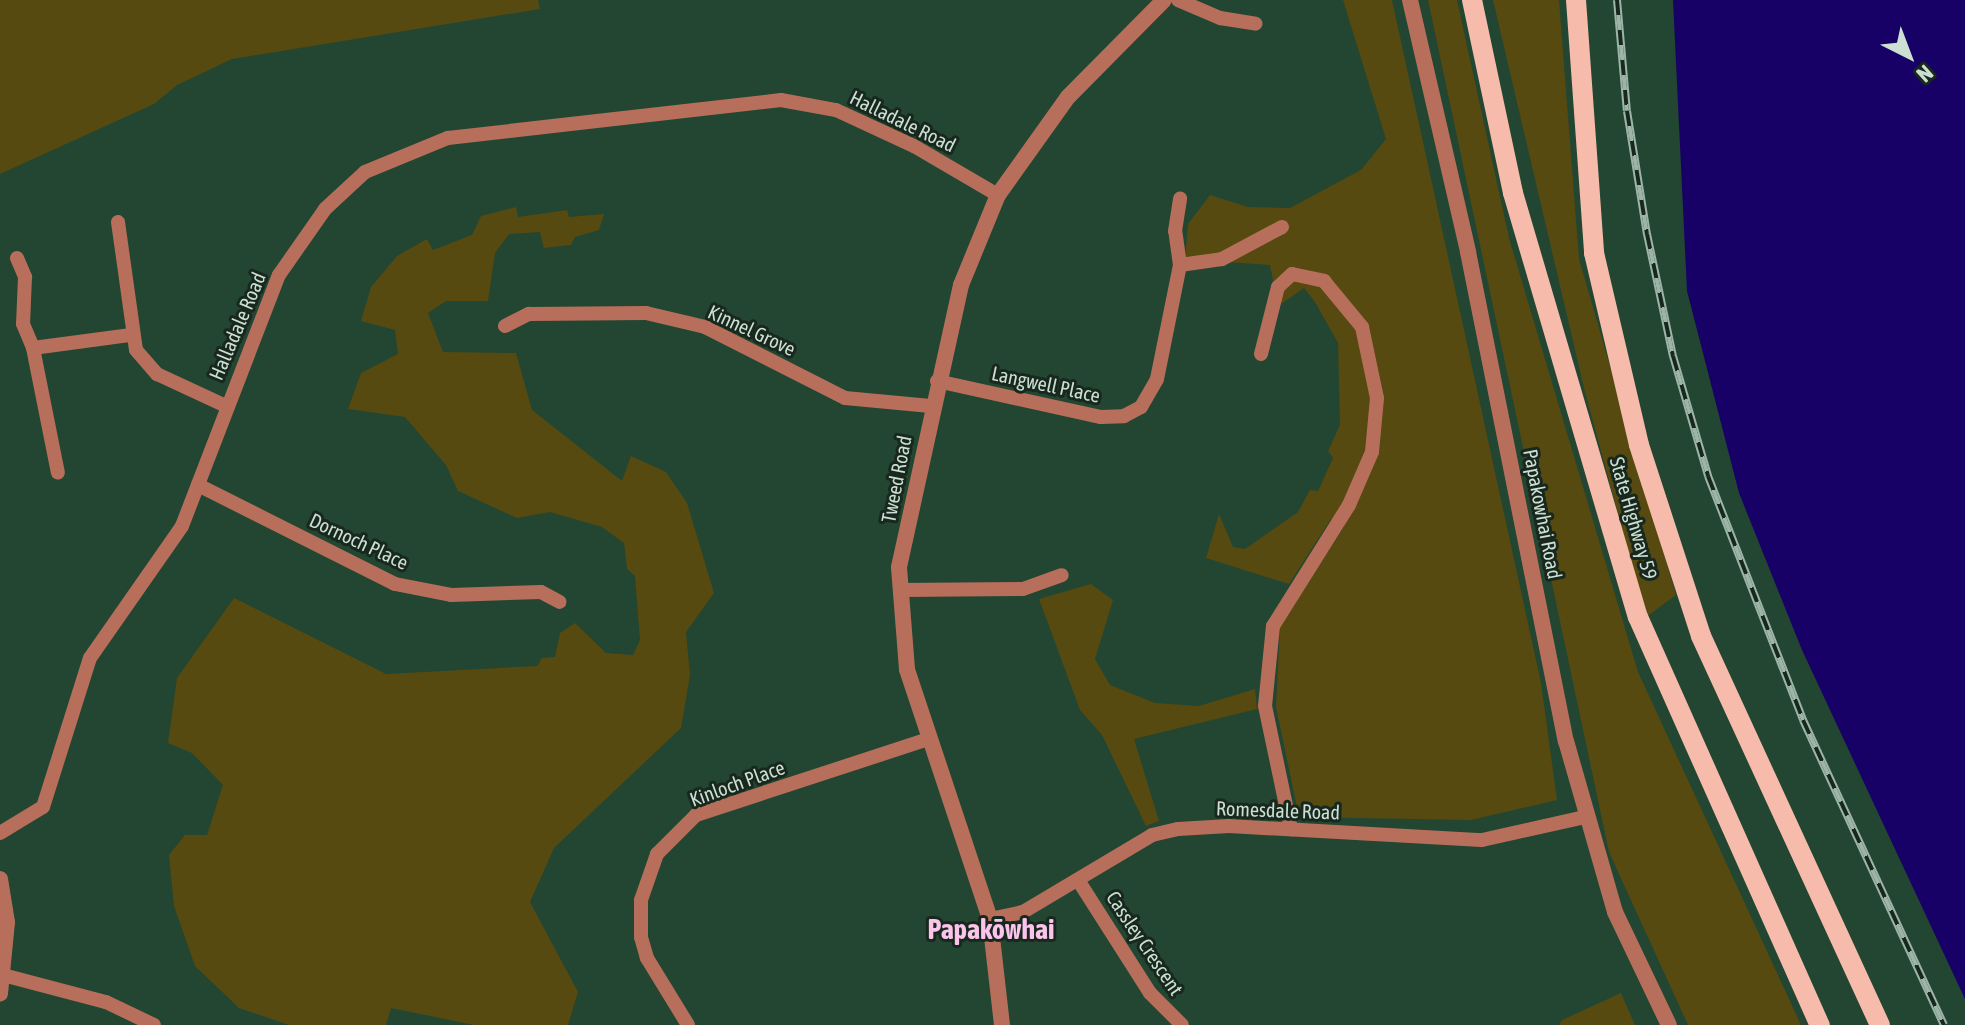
<!DOCTYPE html>
<html>
<head>
<meta charset="utf-8">
<style>
	body { margin:0 }
	#map { position:relative; width:1965px; height:1025px; overflow:hidden; background:#224631; font-family:"Asap Condensed",sans-serif }
	div>[style] { position:absolute }
	.green>* { inset:0; background:#564a10 }
	.water>* { inset:0; background:#170066 }
	.minor>* { height:14px; margin:-7px; padding:0 7px; transform-origin:7px; border-radius:7px; background:#b76f5c }
	.tertiary>* { height:16px; margin:-8px; padding:0 8px; transform-origin:8px; border-radius:8px; background:#b76f5c }
	.primary>* { height:20px; margin:-10px; padding:0 10px; transform-origin:10px; border-radius:10px; background:#f6bbab }
	.rail>* { height:8px; margin-top:-4px; transform-origin:0; background:repeating-linear-gradient(90deg,#19281e 0 15px,#9db5a6 0 30px); box-sizing:border-box; border-block:2px solid #9db5a6 }
	span { translate:-50% -50%; white-space:nowrap; text-align:center; line-height:1.15; -webkit-text-stroke:6px #19281e; paint-order:stroke }
	.street-label { font-size:20px; color:#cbdfd2 }
	.district-label { font-size:28px; color:#fac4eb; font-weight:700 }
	.north { position:absolute; left:1869px; top:16px; width:80px; height:80px; -webkit-text-stroke:6px #19281e; paint-order:stroke; rotate:138deg; font-size:22px; font-weight:700; line-height:32px; text-align:center; color:#cbdfd2 }
	.north::after { content:''; display:block; margin:auto; width:28px; height:36px; background:#cbdfd2; clip-path:polygon(50% 0,100% 100%,50% 72%,0 100%) }
</style>
</head>
<body>
<div id="map">
	<div class="green">
		<div style="clip-path:polygon(0 0,538px 0,540px 9px,232px 59px,177px 85px,154px 104px,0 174px)"></div>
		<div style="clip-path:polygon(1343px 0,1392px 0,1541px 683px,1557px 800px,1471px 820px,1299px 817px,1276px 707px,1280px 626px,1344px 527px,1331px 519px,1289px 584px,1206px 558px,1219px 514px,1233px 547px,1245px 549px,1298px 512px,1310px 490px,1318px 491px,1333px 458px,1328px 451px,1340px 425px,1338px 343px,1315px 302px,1304px 288px,1278px 306px,1270px 265px,1185px 259px,1188px 224px,1210px 195px,1248px 207px,1290px 208px,1361px 170px,1386px 139px)"></div>
		<div style="clip-path:polygon(1428px 0,1457px 0,1509px 238px,1638px 672px,1801px 1025px,1688px 1025px,1609px 852px)"></div>
		<div style="clip-path:polygon(1493px 0,1559px 0,1579px 259px,1676px 595px,1646px 617px,1584px 388px)"></div>
		<div style="clip-path:polygon(516px 207px,518px 217px,567px 210px,569px 217px,604px 214px,599px 230px,575px 237px,571px 245px,544px 248px,540px 232px,509px 234px,495px 253px,488px 301px,446px 301px,428px 313px,443px 352px,516px 353px,532px 410px,622px 481px,631px 456px,666px 472px,687px 503px,714px 593px,686px 632px,690px 675px,681px 728px,554px 848px,530px 902px,578px 992px,568px 1025px,474px 1025px,391px 1008px,386px 1025px,289px 1025px,239px 1008px,195px 966px,174px 906px,169px 855px,185px 835px,207px 835px,223px 785px,192px 753px,168px 743px,177px 678px,234px 598px,386px 674px,537px 666px,542px 658px,555px 657px,560px 633px,575px 623px,606px 653px,633px 655px,640px 640px,635px 576px,627px 569px,624px 543px,602px 527px,550px 512px,517px 518px,458px 491px,446px 465px,405px 417px,348px 409px,361px 373px,398px 354px,395px 330px,361px 321px,371px 287px,397px 256px,427px 239px,433px 250px,472px 235px,481px 216px)"></div>
		<div style="clip-path:polygon(1091px 584px,1113px 600px,1095px 659px,1110px 685px,1155px 703px,1199px 706px,1255px 689px,1257px 709px,1134px 739px,1159px 821px,1146px 826px,1102px 735px,1080px 710px,1039px 599px)"></div>
		<div style="clip-path:polygon(1621px 993px,1635px 1025px,1559px 1025px,1562px 1020px)"></div>
	</div>
	<div class="water">
		<div style="clip-path:polygon(1673px 0,1965px 0,1965px 999px,1802px 650px,1739px 493px,1687px 291px)"></div>
	</div>
	<div class="minor">
		<div style="left:1178px;top:0;width:46px;rotate:23.2deg"></div>
		<div style="left:1220px;top:18px;width:36px;rotate:9deg"></div>
		<div style="left:118px;top:222px;width:129px;rotate:82deg"></div>
		<div style="left:136px;top:350px;width:32px;rotate:49deg"></div>
		<div style="left:157px;top:374px;width:76px;rotate:24.9deg"></div>
		<div style="left:17px;top:258px;width:21px;rotate:67deg"></div>
		<div style="left:25px;top:277px;width:47px;rotate:92.4deg"></div>
		<div style="left:23px;top:324px;width:26px;rotate:67deg"></div>
		<div style="left:33px;top:348px;width:127px;rotate:78.7deg"></div>
		<div style="left:1180px;top:265px;width:34px;rotate:-98deg"></div>
		<div style="left:1175px;top:231px;width:33px;rotate:-81deg"></div>
		<div style="left:505px;top:326px;width:27px;rotate:-27deg"></div>
		<div style="left:529px;top:314px;width:117px;rotate:-0.5deg"></div>
		<div style="left:646px;top:313px;width:61px;rotate:13.3deg"></div>
		<div style="left:705px;top:327px;width:157px;rotate:26.9deg"></div>
		<div style="left:845px;top:398px;width:86px;rotate:5.3deg"></div>
		<div style="left:33px;top:348px;width:99px;rotate:-7.6deg"></div>
		<div style="left:1261px;top:354px;width:69px;rotate:-75.8deg"></div>
		<div style="left:1278px;top:287px;width:19px;rotate:-43deg"></div>
		<div style="left:1292px;top:274px;width:33px;rotate:12deg"></div>
		<div style="left:1324px;top:281px;width:60px;rotate:50.4deg"></div>
		<div style="left:1362px;top:327px;width:73px;rotate:78.1deg"></div>
		<div style="left:1377px;top:398px;width:54px;rotate:95.3deg"></div>
		<div style="left:1372px;top:452px;width:58px;rotate:113.5deg"></div>
		<div style="left:1349px;top:505px;width:143px;rotate:122.1deg"></div>
		<div style="left:1273px;top:626px;width:80px;rotate:95.7deg"></div>
		<div style="left:1265px;top:706px;width:126px;rotate:78.1deg"></div>
		<div style="left:937px;top:381px;width:168px;rotate:12.4deg"></div>
		<div style="left:1101px;top:417px;width:23px;rotate:-2deg"></div>
		<div style="left:1124px;top:416px;width:19px;rotate:-28deg"></div>
		<div style="left:1141px;top:407px;width:32px;rotate:-60deg"></div>
		<div style="left:1157px;top:379px;width:116px;rotate:-78.6deg"></div>
		<div style="left:1180px;top:265px;width:42px;rotate:-8.1deg"></div>
		<div style="left:1222px;top:259px;width:68px;rotate:-28.1deg"></div>
		<div style="left:198px;top:485px;width:220px;rotate:26.7deg"></div>
		<div style="left:395px;top:584px;width:57px;rotate:11.1deg"></div>
		<div style="left:451px;top:595px;width:90px;rotate:-1.9deg"></div>
		<div style="left:541px;top:592px;width:21px;rotate:28deg"></div>
		<div style="left:900px;top:590px;width:123px;rotate:-0.5deg"></div>
		<div style="left:1023px;top:589px;width:41px;rotate:-19.7deg"></div>
		<div style="left:0;top:833px;width:50px;rotate:-31.2deg"></div>
		<div style="left:43px;top:807px;width:156px;rotate:-72.5deg"></div>
		<div style="left:90px;top:658px;width:161px;rotate:-55.1deg"></div>
		<div style="left:182px;top:526px;width:269px;rotate:-68.9deg"></div>
		<div style="left:279px;top:275px;width:80px;rotate:-55.1deg"></div>
		<div style="left:325px;top:209px;width:54px;rotate:-42.8deg"></div>
		<div style="left:365px;top:172px;width:90px;rotate:-22.3deg"></div>
		<div style="left:448px;top:138px;width:335px;rotate:-6.5deg"></div>
		<div style="left:781px;top:100px;width:56px;rotate:10.3deg"></div>
		<div style="left:836px;top:110px;width:86px;rotate:24.8deg"></div>
		<div style="left:914px;top:146px;width:97px;rotate:30.3deg"></div>
		<div style="left:1078px;top:880px;width:134px;rotate:57.5deg"></div>
		<div style="left:1150px;top:993px;width:45px;rotate:45deg"></div>
		<div style="left:990px;top:919px;width:34px;rotate:-12deg"></div>
		<div style="left:1023px;top:912px;width:150px;rotate:-30.8deg"></div>
		<div style="left:1152px;top:835px;width:27px;rotate:-13deg"></div>
		<div style="left:1178px;top:829px;width:51px;rotate:-3.4deg"></div>
		<div style="left:1229px;top:826px;width:253px;rotate:3.2deg"></div>
		<div style="left:1482px;top:840px;width:106px;rotate:-12.6deg"></div>
		<div style="left:3px;top:975px;width:106px;rotate:14.7deg"></div>
		<div style="left:106px;top:1002px;width:53px;rotate:25.6deg"></div>
		<div style="left:688px;top:1025px;width:79px;rotate:-121.5deg"></div>
		<div style="left:647px;top:958px;width:22px;rotate:-106deg"></div>
		<div style="left:641px;top:937px;width:37px;rotate:-90deg"></div>
		<div style="left:641px;top:900px;width:49px;rotate:-70.8deg"></div>
		<div style="left:657px;top:854px;width:55px;rotate:-45deg"></div>
		<div style="left:696px;top:815px;width:244px;rotate:-18.1deg"></div>
	</div>
	<div class="tertiary">
		<div style="left:1410px;top:0;width:259px;rotate:77deg"></div>
		<div style="left:1468px;top:252px;width:499px;rotate:78.7deg"></div>
		<div style="left:1566px;top:741px;width:178px;rotate:74deg"></div>
		<div style="left:1615px;top:912px;width:125px;rotate:64.5deg"></div>
		<div style="left:0;top:879px;width:44px;rotate:80.8deg"></div>
		<div style="left:7px;top:922px;width:72px;rotate:95.6deg"></div>
		<div style="left:1002px;top:1025px;width:107px;rotate:-96.5deg"></div>
		<div style="left:990px;top:919px;width:263px;rotate:-108.4deg"></div>
		<div style="left:907px;top:669px;width:102px;rotate:-94.5deg"></div>
		<div style="left:899px;top:567px;width:289px;rotate:-77.6deg"></div>
		<div style="left:961px;top:285px;width:97px;rotate:-67.7deg"></div>
		<div style="left:998px;top:195px;width:120px;rotate:-54.5deg"></div>
		<div style="left:1068px;top:97px;width:136px;rotate:-45.3deg"></div>
	</div>
	<div class="primary">
		<div style="left:1472px;top:0;width:197px;rotate:78deg"></div>
		<div style="left:1513px;top:193px;width:442px;rotate:73.6deg"></div>
		<div style="left:1638px;top:617px;width:447px;rotate:66deg"></div>
		<div style="left:1576px;top:0;width:254px;rotate:85.9deg"></div>
		<div style="left:1594px;top:253px;width:197px;rotate:76.8deg"></div>
		<div style="left:1639px;top:445px;width:201px;rotate:72deg"></div>
		<div style="left:1701px;top:636px;width:428px;rotate:65.3deg"></div>
	</div>
	<div class="rail">
		<div style="left:1617px;top:0;width:111px;rotate:84.9deg"></div>
		<div style="left:1627px;top:111px;width:125px;rotate:80.8deg"></div>
		<div style="left:1647px;top:234px;width:125px;rotate:78deg"></div>
		<div style="left:1673px;top:356px;width:125px;rotate:73.7deg"></div>
		<div style="left:1708px;top:476px;width:262px;rotate:68.7deg"></div>
		<div style="left:1803px;top:720px;width:336px;rotate:65.2deg"></div>
	</div>
	<div class="street-label">
		<span style="left:903px;top:121px;rotate:26deg">Halladale Road</span>
		<span style="left:237px;top:326px;rotate:-67deg">Halladale Road</span>
		<span style="left:752px;top:330px;rotate:25deg">Kinnel Grove</span>
		<span style="left:1046px;top:384px;rotate:12deg">Langwell Place</span>
		<span style="left:896px;top:479px;rotate:-79deg">Tweed Road</span>
		<span style="left:1543px;top:514px;rotate:79deg">Papakowhai Road</span>
		<span style="left:1634px;top:518px;rotate:74deg">State Highway 59</span>
		<span style="left:359px;top:541px;rotate:25deg">Dornoch Place</span>
		<span style="left:737px;top:783px;rotate:-20deg">Kinloch Place</span>
		<span style="left:1278px;top:810px;rotate:2deg">Romesdale Road</span>
		<span style="left:1145px;top:943px;rotate:56deg">Cassley Crescent</span>
	</div>
	<div class="district-label">
		<span style="left:991px;top:929px">Papakōwhai</span>
	</div>
	<div class="north">N</div>
</div>
</body>
</html>
